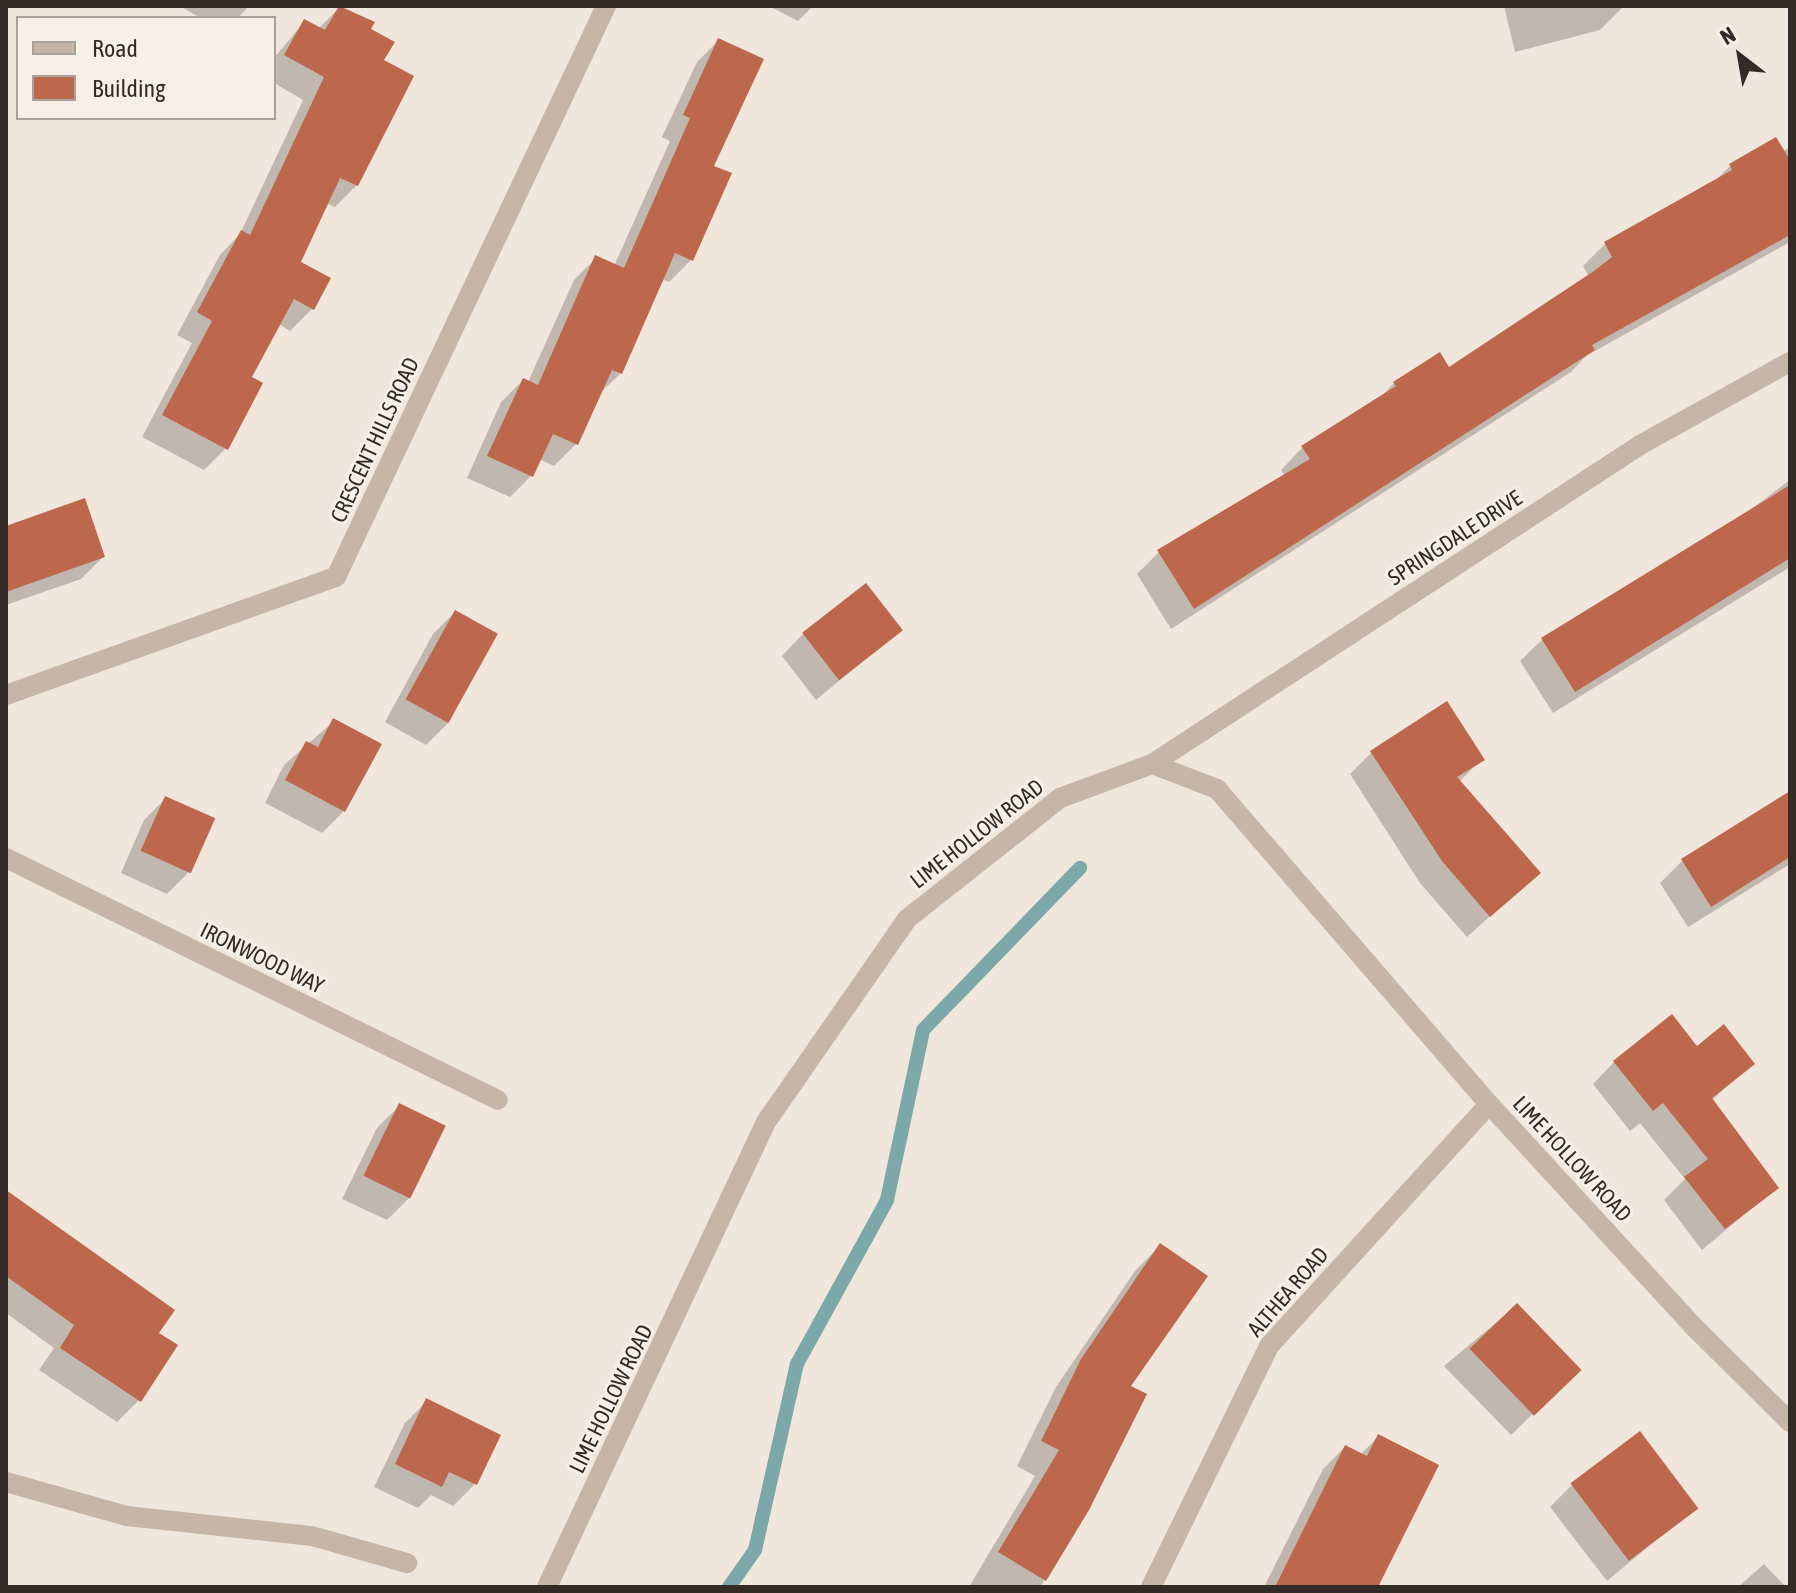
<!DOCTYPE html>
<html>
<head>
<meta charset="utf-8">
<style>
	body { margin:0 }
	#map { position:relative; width:1796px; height:1593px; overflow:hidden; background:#f0e6db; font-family:"Asap Condensed",sans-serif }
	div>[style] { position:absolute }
	.shadow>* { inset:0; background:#0003 }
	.stream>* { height:14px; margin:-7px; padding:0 7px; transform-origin:7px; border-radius:7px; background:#7ca8aa }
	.building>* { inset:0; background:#bd674c; transform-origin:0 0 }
	.service>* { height:20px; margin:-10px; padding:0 10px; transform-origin:10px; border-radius:10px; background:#c7b6a8 }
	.minor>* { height:20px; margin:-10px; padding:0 10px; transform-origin:10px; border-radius:10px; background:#c7b6a8 }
	.tertiary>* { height:20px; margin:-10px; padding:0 10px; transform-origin:10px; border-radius:10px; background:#c7b6a8 }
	span { translate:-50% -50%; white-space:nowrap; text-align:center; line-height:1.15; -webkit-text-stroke:6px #f8f0e7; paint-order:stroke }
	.street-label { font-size:22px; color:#342b28 }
	.frame { position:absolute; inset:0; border:8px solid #342b28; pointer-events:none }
	.legend { position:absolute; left:16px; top:16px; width:260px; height:104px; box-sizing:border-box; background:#f8f0e7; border:2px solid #aaa19b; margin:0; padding:10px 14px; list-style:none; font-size:24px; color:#342b28 }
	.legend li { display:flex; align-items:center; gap:16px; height:40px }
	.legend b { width:40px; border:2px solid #aaa19b }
	.north { position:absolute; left:1700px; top:16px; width:80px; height:80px; -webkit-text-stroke:6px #f8f0e7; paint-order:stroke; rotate:329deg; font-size:22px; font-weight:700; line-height:32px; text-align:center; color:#342b28 }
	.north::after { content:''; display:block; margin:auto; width:28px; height:36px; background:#342b28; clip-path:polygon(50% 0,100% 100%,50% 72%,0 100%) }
</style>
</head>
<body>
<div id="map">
	<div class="shadow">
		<div style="clip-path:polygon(179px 6px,249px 6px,238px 18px,201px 18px)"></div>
		<div style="clip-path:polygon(341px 6px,372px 23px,368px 29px,382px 61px,357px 185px,335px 207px,326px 203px,298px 263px,312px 309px,290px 331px,279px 324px,250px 378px,226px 448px,204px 470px,142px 437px,192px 343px,177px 335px,220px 255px,240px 234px,303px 100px,274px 83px,274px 58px,305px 21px,318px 29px)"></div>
		<div style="clip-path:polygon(769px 6px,813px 6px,798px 21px)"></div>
		<div style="clip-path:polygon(1504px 6px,1622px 6px,1622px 8px,1600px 30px,1515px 52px)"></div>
		<div style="clip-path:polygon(719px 40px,711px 167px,729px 174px,691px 260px,669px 282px,661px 279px,621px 373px,598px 395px,576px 444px,554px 466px,539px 459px,532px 475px,510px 497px,467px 478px,501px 402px,523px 380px,528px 382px,574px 280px,596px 258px,614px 266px,670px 141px,662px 137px,697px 62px)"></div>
		<div style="clip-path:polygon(1776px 139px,1783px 151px,1790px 148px,1790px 242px,1586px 356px,1571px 372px,1171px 629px,1137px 574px,1159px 552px,1285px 476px,1281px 470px,1302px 448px,1376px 402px,1394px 383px,1448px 369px,1588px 275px,1583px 266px,1605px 244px,1712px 184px,1730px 166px)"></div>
		<div style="clip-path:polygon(1790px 480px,1790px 567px,1553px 713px,1520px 661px,1542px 640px,1734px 522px)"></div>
		<div style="clip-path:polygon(6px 528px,103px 557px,81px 579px,6px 605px)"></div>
		<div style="clip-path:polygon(455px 612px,448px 723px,426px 745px,385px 722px,433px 634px)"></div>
		<div style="clip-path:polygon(900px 630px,816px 700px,782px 656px,803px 634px)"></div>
		<div style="clip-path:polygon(334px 721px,344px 811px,322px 833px,265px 803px,284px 765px)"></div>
		<div style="clip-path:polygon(1372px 752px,1482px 759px,1459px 782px,1538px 873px,1467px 937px,1420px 883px,1350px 774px)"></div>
		<div style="clip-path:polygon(1790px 794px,1790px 864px,1688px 927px,1660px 883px,1682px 861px)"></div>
		<div style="clip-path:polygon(166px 798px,189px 872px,167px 894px,121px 873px,144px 820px)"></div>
		<div style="clip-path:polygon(1614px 1062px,1752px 1064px,1711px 1101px,1776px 1188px,1702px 1250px,1664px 1200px,1685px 1179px,1640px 1123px,1630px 1131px,1593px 1084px)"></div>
		<div style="clip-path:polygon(399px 1106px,409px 1198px,387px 1220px,342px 1199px,377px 1128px)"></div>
		<div style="clip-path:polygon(6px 1210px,157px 1333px,139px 1400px,117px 1422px,39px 1370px,54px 1348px,6px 1313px)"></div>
		<div style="clip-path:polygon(1160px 1246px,1128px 1387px,1087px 1509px,1040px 1587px,969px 1587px,1035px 1476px,1017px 1466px,1056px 1387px,1135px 1271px)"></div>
		<div style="clip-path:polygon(1516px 1306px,1556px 1391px,1511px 1435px,1444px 1366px)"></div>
		<div style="clip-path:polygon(427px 1401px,475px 1484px,453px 1506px,431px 1495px,418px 1508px,374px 1487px,405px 1423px)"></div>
		<div style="clip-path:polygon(1378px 1437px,1371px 1587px,1264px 1587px,1323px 1469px,1345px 1447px,1360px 1455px)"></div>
		<div style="clip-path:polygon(1572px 1485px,1696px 1507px,1607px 1581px,1550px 1507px)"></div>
		<div style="clip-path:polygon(1764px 1564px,1786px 1587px,1738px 1587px)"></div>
	</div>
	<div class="stream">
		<div style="left:729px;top:1587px;width:45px;rotate:-54.9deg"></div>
		<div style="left:755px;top:1550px;width:191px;rotate:-77.3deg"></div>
		<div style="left:797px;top:1364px;width:187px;rotate:-61.2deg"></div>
		<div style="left:887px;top:1200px;width:174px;rotate:-78deg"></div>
		<div style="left:923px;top:1030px;width:226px;rotate:-45.9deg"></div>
	</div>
	<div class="building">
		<div style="clip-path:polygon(339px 6px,375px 22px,371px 29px,395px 42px,384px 60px,414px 76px,358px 186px,340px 178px,301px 262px,331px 278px,314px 310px,294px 299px,252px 377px,263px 383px,228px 450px,162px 415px,212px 321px,197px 312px,241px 230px,250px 235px,324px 77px,284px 55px,304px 19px,325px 30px)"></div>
		<div style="clip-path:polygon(718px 38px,764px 59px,714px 166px,732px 173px,693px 261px,675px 253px,622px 374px,612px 370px,578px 445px,553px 434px,533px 477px,487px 456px,523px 378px,538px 385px,595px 255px,624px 268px,690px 118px,683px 115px)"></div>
		<div style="clip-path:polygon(1776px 137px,1790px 160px,1790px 235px,1592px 345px,1595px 350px,1194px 609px,1157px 550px,1310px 459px,1301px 446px,1396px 386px,1393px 382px,1440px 352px,1449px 367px,1594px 271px,1612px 257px,1604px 242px,1732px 170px,1729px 164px)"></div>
		<div style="clip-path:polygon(1790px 485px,1790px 558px,1575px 692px,1541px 638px)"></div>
		<div style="clip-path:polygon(85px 498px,105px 557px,6px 592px,6px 526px)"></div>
		<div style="left:866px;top:583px;width:60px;height:81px;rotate:52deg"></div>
		<div style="left:455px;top:610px;width:49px;height:102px;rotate:29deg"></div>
		<div style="clip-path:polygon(1447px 701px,1485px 760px,1457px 777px,1541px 873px,1490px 917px,1442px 861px,1370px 751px)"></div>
		<div style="clip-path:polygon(333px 718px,382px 744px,345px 812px,285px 780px,306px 741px,318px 747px)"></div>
		<div style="clip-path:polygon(1790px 791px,1790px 857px,1711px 907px,1681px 859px)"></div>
		<div style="left:165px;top:796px;width:55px;height:60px;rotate:24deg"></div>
		<div style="clip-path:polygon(1672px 1014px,1697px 1046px,1724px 1024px,1755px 1064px,1712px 1098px,1779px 1188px,1725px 1229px,1684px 1177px,1708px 1159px,1663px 1103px,1653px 1111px,1613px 1061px)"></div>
		<div style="left:399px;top:1103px;width:52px;height:81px;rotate:26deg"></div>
		<div style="clip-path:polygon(6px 1190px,175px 1310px,159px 1333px,178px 1345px,141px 1402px,60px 1348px,74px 1325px,6px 1276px)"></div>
		<div style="clip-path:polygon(1160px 1243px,1208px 1276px,1131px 1386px,1147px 1394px,1089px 1510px,1046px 1581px,998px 1552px,1059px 1450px,1041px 1441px,1081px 1359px)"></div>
		<div style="left:1517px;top:1303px;width:93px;height:66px;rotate:46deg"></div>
		<div style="clip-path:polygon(426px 1398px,501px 1435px,477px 1485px,449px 1472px,442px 1487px,395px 1464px)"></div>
		<div style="left:1640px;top:1431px;width:97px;height:87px;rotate:53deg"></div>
		<div style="clip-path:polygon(1378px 1434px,1439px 1465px,1378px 1587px,1275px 1587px,1345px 1445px,1367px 1456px)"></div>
	</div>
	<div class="service">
		<div style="left:6px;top:1482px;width:126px;rotate:15.7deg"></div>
		<div style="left:127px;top:1516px;width:186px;rotate:6.2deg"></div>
		<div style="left:312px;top:1536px;width:99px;rotate:15.9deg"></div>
	</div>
	<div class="minor">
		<div style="left:6px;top:695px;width:350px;rotate:-19.7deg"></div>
		<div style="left:336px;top:577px;width:632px;rotate:-64.69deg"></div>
		<div style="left:1152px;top:764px;width:583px;rotate:-33.17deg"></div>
		<div style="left:1640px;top:445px;width:171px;rotate:-29deg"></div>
		<div style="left:6px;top:858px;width:548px;rotate:26.19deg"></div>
		<div style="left:1151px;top:1587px;width:268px;rotate:-63.9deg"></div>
		<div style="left:1269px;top:1346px;width:327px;rotate:-47.7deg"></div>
	</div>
	<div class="tertiary">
		<div style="left:547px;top:1587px;width:514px;rotate:-64.78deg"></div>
		<div style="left:766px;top:1122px;width:247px;rotate:-55.2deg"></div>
		<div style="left:907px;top:919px;width:195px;rotate:-38.3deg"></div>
		<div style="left:1060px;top:798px;width:98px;rotate:-20.3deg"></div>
		<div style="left:1152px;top:764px;width:70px;rotate:21deg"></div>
		<div style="left:1217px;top:789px;width:416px;rotate:49.2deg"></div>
		<div style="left:1489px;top:1104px;width:306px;rotate:47.4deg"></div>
		<div style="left:1696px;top:1329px;width:132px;rotate:44.7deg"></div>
	</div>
	<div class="street-label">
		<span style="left:375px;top:440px;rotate:-65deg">CRESCENT HILLS ROAD</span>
		<span style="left:1455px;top:538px;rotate:-33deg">SPRINGDALE DRIVE</span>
		<span style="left:977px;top:834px;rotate:-38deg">LIME HOLLOW ROAD</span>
		<span style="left:262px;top:958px;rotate:26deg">IRONWOOD WAY</span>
		<span style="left:1572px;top:1159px;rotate:47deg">LIME HOLLOW ROAD</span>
		<span style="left:1288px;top:1292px;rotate:-49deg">ALTHEA ROAD</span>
		<span style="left:611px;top:1399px;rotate:-64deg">LIME HOLLOW ROAD</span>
	</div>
	<div class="frame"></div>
	<ul class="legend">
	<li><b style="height:10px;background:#c7b6a8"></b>Road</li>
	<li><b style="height:22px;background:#bd674c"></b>Building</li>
	</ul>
	<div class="north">N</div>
</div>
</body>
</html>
